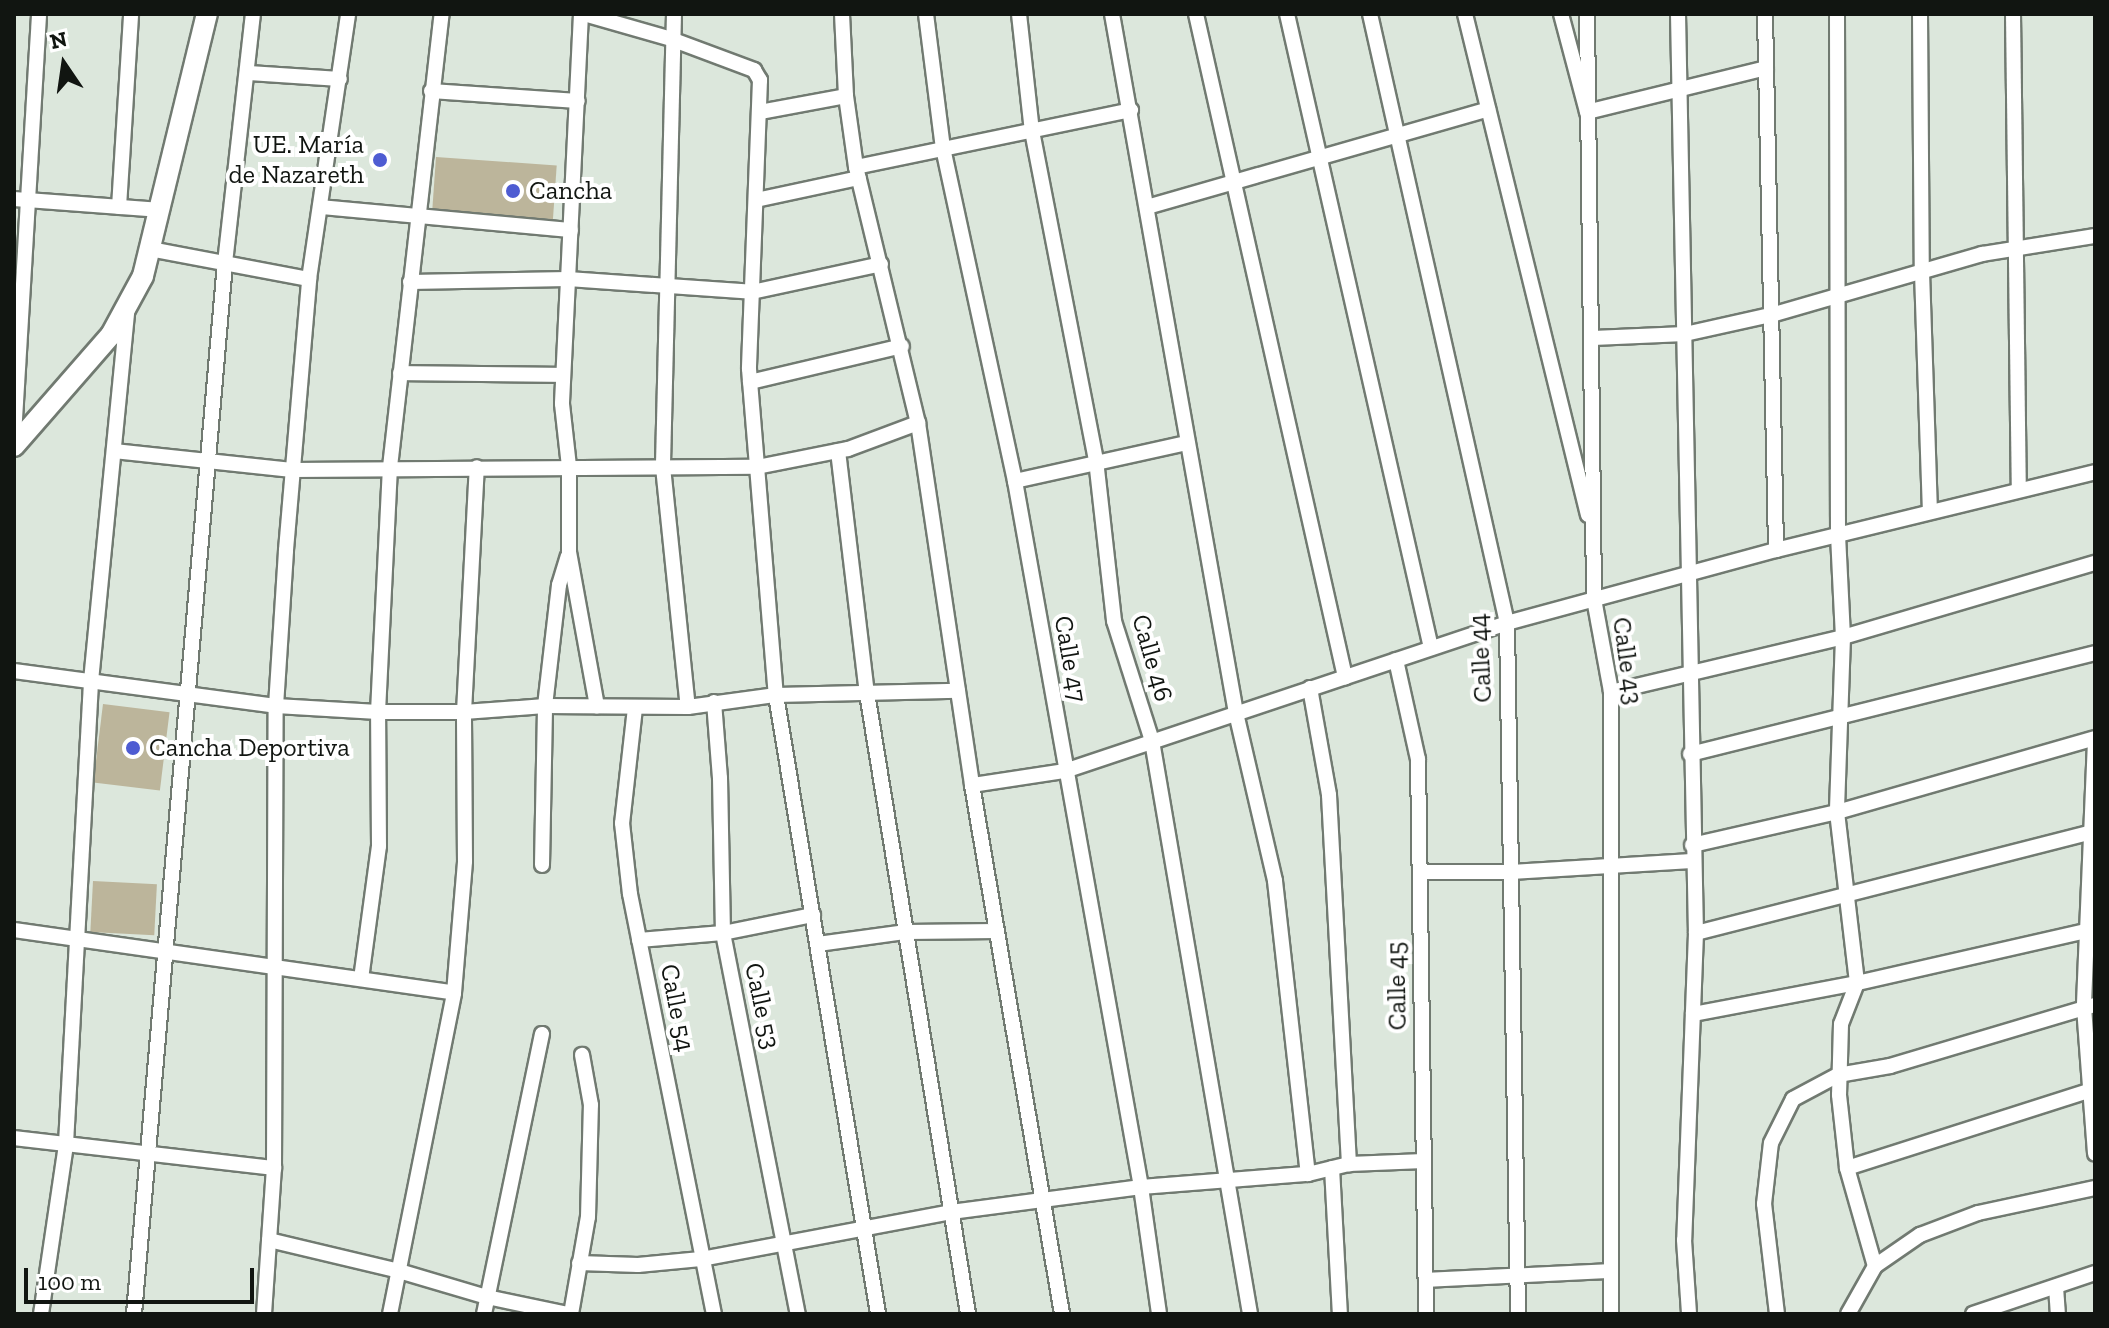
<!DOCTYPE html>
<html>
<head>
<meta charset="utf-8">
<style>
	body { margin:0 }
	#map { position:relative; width:2109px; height:1328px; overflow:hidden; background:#dce7dc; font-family:"Zilla Slab",serif }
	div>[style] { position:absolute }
	.green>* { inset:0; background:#bcb59b; transform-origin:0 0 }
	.roads { filter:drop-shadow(2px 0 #717a71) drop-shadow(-2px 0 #717a71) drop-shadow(0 2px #717a71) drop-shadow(0 -2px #717a71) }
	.street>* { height:14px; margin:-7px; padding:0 7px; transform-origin:7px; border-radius:7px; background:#fff }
	.secondary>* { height:20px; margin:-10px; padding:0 10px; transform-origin:10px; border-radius:10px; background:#fff }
	.dots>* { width:22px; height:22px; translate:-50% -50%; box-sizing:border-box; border:4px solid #fff; border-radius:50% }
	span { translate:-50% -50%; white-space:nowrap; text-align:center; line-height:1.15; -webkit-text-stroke:8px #fff; paint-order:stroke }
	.poi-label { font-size:26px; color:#111511 }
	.right { translate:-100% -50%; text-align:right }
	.left { translate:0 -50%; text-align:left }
	.street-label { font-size:26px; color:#111511 }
	.frame { position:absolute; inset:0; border:16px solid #111511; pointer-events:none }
	.north { position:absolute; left:24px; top:24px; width:80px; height:80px; -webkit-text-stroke:6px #fff; paint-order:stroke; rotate:347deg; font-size:22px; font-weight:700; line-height:32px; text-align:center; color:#111511 }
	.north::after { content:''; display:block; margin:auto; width:28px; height:36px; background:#111511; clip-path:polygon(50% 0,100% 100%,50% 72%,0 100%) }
	.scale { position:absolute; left:24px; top:1268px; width:230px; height:36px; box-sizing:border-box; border:4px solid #111511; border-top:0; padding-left:10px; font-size:24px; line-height:28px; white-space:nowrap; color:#111511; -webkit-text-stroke:6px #fff; paint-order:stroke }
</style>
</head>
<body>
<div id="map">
	<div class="green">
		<div style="left:436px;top:157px;width:121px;height:54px;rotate:4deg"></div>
		<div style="left:103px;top:704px;width:67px;height:79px;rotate:7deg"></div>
		<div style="left:93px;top:881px;width:64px;height:51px;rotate:3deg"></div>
	</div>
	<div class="roads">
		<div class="street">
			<div style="left:581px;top:14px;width:390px;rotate:92.8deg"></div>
			<div style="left:562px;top:404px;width:62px;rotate:83.6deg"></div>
			<div style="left:569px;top:466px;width:86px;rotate:90deg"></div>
			<div style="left:569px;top:552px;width:157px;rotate:79.7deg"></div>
			<div style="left:584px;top:14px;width:91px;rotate:16deg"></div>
			<div style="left:671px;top:39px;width:89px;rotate:20.5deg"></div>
			<div style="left:754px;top:70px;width:12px;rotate:59deg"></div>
			<div style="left:760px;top:80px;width:289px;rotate:92.2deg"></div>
			<div style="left:749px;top:369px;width:327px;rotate:85.3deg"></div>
			<div style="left:776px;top:695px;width:627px;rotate:80.64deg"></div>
			<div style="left:674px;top:14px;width:453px;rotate:91.4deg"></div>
			<div style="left:663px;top:467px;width:241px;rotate:84.1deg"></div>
			<div style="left:842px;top:14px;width:82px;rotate:87.2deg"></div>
			<div style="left:846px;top:96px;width:72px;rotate:82deg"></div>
			<div style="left:856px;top:167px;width:263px;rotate:76.4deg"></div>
			<div style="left:918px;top:423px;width:366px;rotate:81.5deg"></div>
			<div style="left:972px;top:785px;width:537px;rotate:80.34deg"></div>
			<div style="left:926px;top:14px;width:135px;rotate:82.8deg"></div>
			<div style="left:943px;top:148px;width:341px;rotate:77.8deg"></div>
			<div style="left:1015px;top:481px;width:717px;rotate:79.88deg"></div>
			<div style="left:1141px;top:1187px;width:128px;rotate:81.9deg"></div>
			<div style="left:1019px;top:14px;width:118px;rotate:83.7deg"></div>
			<div style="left:1032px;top:131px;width:335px;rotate:79deg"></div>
			<div style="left:1096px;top:460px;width:162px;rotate:83.6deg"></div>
			<div style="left:1114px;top:621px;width:126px;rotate:72.4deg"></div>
			<div style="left:1152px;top:741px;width:581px;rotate:80.29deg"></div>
			<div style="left:1112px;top:14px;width:710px;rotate:79.94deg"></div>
			<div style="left:1236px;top:713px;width:172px;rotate:76.9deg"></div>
			<div style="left:1275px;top:881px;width:295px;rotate:83.6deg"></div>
			<div style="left:1196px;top:14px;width:680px;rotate:77.33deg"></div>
			<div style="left:1287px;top:14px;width:650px;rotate:77.2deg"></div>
			<div style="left:1370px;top:14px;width:624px;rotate:77.32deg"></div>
			<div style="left:1507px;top:623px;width:691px;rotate:89.09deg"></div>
			<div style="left:1465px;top:14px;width:516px;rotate:76.21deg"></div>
			<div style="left:1561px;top:14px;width:101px;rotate:75.1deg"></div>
			<div style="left:1587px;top:112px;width:184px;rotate:-13.8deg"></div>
			<div style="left:1587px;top:14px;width:585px;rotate:89.31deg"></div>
			<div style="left:1594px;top:599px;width:95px;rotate:79.6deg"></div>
			<div style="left:1611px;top:692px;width:622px;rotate:90deg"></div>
			<div style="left:1678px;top:14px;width:919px;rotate:88.88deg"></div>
			<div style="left:1696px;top:933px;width:307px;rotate:92.2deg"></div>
			<div style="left:1684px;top:1240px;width:74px;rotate:86.1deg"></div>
			<div style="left:1765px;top:14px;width:536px;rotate:88.82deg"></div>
			<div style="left:1837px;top:14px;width:521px;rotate:89.89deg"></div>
			<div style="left:1838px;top:535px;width:102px;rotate:87.2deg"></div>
			<div style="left:1843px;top:637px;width:175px;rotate:92deg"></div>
			<div style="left:1837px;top:812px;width:172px;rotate:83.3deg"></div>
			<div style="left:1857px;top:983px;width:44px;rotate:111.3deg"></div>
			<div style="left:1841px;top:1024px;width:71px;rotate:91.6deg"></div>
			<div style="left:1839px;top:1095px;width:73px;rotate:83.7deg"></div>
			<div style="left:1847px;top:1168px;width:102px;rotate:74.1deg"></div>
			<div style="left:1920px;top:14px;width:258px;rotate:89.6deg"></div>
			<div style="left:1922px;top:272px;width:240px;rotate:88.1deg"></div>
			<div style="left:2013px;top:14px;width:476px;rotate:89.3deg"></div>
			<div style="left:249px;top:73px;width:91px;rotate:3.8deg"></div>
			<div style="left:431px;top:91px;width:147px;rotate:3.9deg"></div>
			<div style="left:760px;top:112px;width:87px;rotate:-10.5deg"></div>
			<div style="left:856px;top:167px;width:281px;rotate:-11.7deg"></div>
			<div style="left:14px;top:199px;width:147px;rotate:4.3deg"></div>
			<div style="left:756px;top:200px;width:105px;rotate:-12.1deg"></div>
			<div style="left:119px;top:207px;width:193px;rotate:-86.4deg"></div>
			<div style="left:321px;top:207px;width:251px;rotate:5.3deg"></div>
			<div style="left:1147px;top:207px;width:355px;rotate:-16deg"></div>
			<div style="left:150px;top:249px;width:162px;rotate:10.7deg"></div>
			<div style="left:410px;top:282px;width:158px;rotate:-1.1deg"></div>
			<div style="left:568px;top:279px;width:184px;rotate:4deg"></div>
			<div style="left:752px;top:292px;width:132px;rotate:-12.2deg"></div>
			<div style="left:1593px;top:338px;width:92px;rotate:-2.5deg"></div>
			<div style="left:1685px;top:334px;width:88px;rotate:-12.5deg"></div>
			<div style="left:1771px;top:315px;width:220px;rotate:-16.1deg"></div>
			<div style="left:1982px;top:254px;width:114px;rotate:-9.1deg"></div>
			<div style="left:400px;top:373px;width:163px;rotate:0.7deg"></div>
			<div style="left:750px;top:382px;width:156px;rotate:-13.3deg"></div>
			<div style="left:14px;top:436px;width:423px;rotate:-86.6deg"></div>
			<div style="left:114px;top:451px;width:179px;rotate:6.1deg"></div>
			<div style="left:292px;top:470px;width:465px;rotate:-0.4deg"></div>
			<div style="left:757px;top:467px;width:93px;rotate:-11.2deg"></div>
			<div style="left:848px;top:449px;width:75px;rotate:-20.4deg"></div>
			<div style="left:838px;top:451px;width:244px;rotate:83.2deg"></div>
			<div style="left:867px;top:693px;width:629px;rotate:80.76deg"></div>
			<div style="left:1015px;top:481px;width:175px;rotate:-12.5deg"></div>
			<div style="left:1396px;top:660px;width:101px;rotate:77.5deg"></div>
			<div style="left:1418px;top:759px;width:555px;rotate:89.17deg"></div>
			<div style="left:14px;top:671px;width:264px;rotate:7.6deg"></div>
			<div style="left:276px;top:706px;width:102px;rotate:3.4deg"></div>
			<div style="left:378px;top:712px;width:86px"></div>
			<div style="left:464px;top:712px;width:81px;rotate:-4.2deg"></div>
			<div style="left:545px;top:706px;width:143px;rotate:0.4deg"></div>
			<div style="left:688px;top:707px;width:89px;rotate:-7.8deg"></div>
			<div style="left:776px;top:695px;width:182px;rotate:-1.3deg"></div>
			<div style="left:1310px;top:688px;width:109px;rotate:79.9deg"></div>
			<div style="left:1329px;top:795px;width:370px;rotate:86.9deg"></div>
			<div style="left:1611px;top:692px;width:238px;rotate:-13.3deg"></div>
			<div style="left:1843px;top:637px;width:263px;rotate:-16.4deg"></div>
			<div style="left:714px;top:702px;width:76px;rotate:85.5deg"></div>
			<div style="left:720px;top:778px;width:155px;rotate:88.9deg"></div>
			<div style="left:723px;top:933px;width:388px;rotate:78.9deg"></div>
			<div style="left:635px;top:708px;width:116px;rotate:96.4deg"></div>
			<div style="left:622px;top:823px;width:71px;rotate:83.6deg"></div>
			<div style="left:630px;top:894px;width:428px;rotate:78.7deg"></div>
			<div style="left:2095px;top:741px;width:266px;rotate:92.4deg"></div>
			<div style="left:2084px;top:1007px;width:147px;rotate:85.7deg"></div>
			<div style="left:1690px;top:754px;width:417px;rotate:-14deg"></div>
			<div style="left:972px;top:785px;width:94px;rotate:-8.6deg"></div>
			<div style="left:1065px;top:771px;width:466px;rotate:-18.5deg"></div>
			<div style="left:1507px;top:623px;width:279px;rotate:-15.2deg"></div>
			<div style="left:1776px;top:550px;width:328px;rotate:-13.7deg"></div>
			<div style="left:1692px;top:845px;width:149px;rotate:-12.8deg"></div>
			<div style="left:1837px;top:812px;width:268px;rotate:-16deg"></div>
			<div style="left:542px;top:865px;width:159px;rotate:-88.9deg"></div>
			<div style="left:545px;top:706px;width:122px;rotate:-83.4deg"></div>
			<div style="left:559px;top:585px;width:30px;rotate:-73deg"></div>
			<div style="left:1420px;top:872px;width:91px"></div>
			<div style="left:1511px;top:872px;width:181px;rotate:-3.5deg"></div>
			<div style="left:14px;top:930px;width:444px;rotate:8.1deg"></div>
			<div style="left:1696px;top:933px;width:412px;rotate:-14.3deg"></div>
			<div style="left:639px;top:940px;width:84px;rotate:-4.8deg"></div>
			<div style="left:723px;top:933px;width:92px;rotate:-11.3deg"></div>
			<div style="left:818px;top:944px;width:89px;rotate:-7.8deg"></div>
			<div style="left:906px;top:932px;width:91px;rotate:-0.6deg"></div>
			<div style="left:361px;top:979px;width:134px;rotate:-82.3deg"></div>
			<div style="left:379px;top:846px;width:134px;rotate:-90.4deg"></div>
			<div style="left:378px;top:712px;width:245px;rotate:-87.2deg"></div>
			<div style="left:390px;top:467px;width:456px;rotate:-83.5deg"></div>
			<div style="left:1693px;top:1014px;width:167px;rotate:-10.7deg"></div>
			<div style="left:1857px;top:983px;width:235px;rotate:-12.8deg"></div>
			<div style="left:14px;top:1138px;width:262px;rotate:6.6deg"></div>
			<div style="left:1332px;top:1168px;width:146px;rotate:86.9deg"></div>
			<div style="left:1847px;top:1168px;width:259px;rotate:-17.7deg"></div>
			<div style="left:269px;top:1240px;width:134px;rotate:13.4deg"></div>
			<div style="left:399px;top:1271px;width:92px;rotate:16.5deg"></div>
			<div style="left:487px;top:1297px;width:83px;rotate:11.9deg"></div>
			<div style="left:579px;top:1263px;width:59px;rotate:1.9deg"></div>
			<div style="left:638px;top:1265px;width:63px;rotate:-5.4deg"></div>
			<div style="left:701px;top:1259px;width:254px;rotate:-10.6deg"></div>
			<div style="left:951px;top:1212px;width:192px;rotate:-7.5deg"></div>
			<div style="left:1141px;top:1187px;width:168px;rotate:-4.5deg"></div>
			<div style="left:1308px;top:1174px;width:42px;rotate:-13.7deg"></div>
			<div style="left:1349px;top:1164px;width:75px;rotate:-2.3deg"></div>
			<div style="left:1426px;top:1280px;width:185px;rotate:-2.8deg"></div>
			<div style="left:2056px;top:1287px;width:27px;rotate:86deg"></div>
			<div style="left:41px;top:1314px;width:172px;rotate:-81.6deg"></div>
			<div style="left:66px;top:1144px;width:464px;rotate:-86.9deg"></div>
			<div style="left:91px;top:681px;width:372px;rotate:-84.4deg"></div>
			<div style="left:134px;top:1314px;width:1055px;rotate:-85.05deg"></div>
			<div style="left:225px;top:263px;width:251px;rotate:-83.6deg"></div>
			<div style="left:264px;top:1314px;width:146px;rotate:-86.1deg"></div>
			<div style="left:274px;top:1168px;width:462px;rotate:-89.8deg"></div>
			<div style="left:276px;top:706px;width:156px;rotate:-86.3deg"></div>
			<div style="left:286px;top:550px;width:272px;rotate:-85.1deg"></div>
			<div style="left:309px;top:279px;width:268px;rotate:-81.6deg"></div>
			<div style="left:390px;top:1314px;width:327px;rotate:-78.7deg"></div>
			<div style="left:454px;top:993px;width:132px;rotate:-85.2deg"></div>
			<div style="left:465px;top:861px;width:149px;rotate:-90.4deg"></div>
			<div style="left:464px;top:712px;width:245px;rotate:-87deg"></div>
			<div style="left:484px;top:1314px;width:286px;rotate:-78.3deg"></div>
			<div style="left:571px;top:1314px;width:98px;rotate:-80.1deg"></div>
			<div style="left:588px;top:1217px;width:112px;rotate:-88.5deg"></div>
			<div style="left:591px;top:1105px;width:51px;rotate:-100.2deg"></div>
			<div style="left:1777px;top:1314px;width:111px;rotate:-96.7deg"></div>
			<div style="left:1764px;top:1204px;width:61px;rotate:-83.5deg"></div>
			<div style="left:1771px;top:1143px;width:49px;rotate:-63.4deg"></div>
			<div style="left:1793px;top:1099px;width:51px;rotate:-28.1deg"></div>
			<div style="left:1838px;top:1075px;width:53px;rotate:-9.8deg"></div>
			<div style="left:1890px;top:1066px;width:214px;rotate:-16.6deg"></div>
			<div style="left:1848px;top:1314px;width:55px;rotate:-60.6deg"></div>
			<div style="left:1875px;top:1266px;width:55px;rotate:-34.6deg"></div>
			<div style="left:1920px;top:1235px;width:62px;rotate:-20.8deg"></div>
			<div style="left:1978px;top:1213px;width:120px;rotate:-12.1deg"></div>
			<div style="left:1973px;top:1314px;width:129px;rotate:-18.6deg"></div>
		</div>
		<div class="secondary">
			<div style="left:14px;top:446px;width:147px;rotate:-48.9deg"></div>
			<div style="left:111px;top:335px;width:67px;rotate:-61.5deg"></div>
			<div style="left:143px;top:276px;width:270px;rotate:-76.3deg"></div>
		</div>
	</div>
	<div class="dots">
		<div style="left:380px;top:160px;background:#4e5cd2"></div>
		<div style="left:513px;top:191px;background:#4e5cd2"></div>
		<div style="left:133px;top:748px;background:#4e5cd2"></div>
	</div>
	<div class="poi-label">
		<span class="right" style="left:364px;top:160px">UE. María<br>de Nazareth</span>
		<span class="left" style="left:529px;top:191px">Cancha</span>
		<span class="left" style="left:149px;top:748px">Cancha Deportiva</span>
	</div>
	<div class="street-label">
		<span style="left:1152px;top:658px;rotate:74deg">Calle 46</span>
		<span style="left:1481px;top:658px;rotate:-93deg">Calle 44</span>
		<span style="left:1070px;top:659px;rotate:80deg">Calle 47</span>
		<span style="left:1627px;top:661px;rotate:82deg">Calle 43</span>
		<span style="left:1397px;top:986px;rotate:-91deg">Calle 45</span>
		<span style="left:762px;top:1006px;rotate:78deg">Calle 53</span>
		<span style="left:677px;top:1008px;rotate:79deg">Calle 54</span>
	</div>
	<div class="frame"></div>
	<div class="north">N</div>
	<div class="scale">100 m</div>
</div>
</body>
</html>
